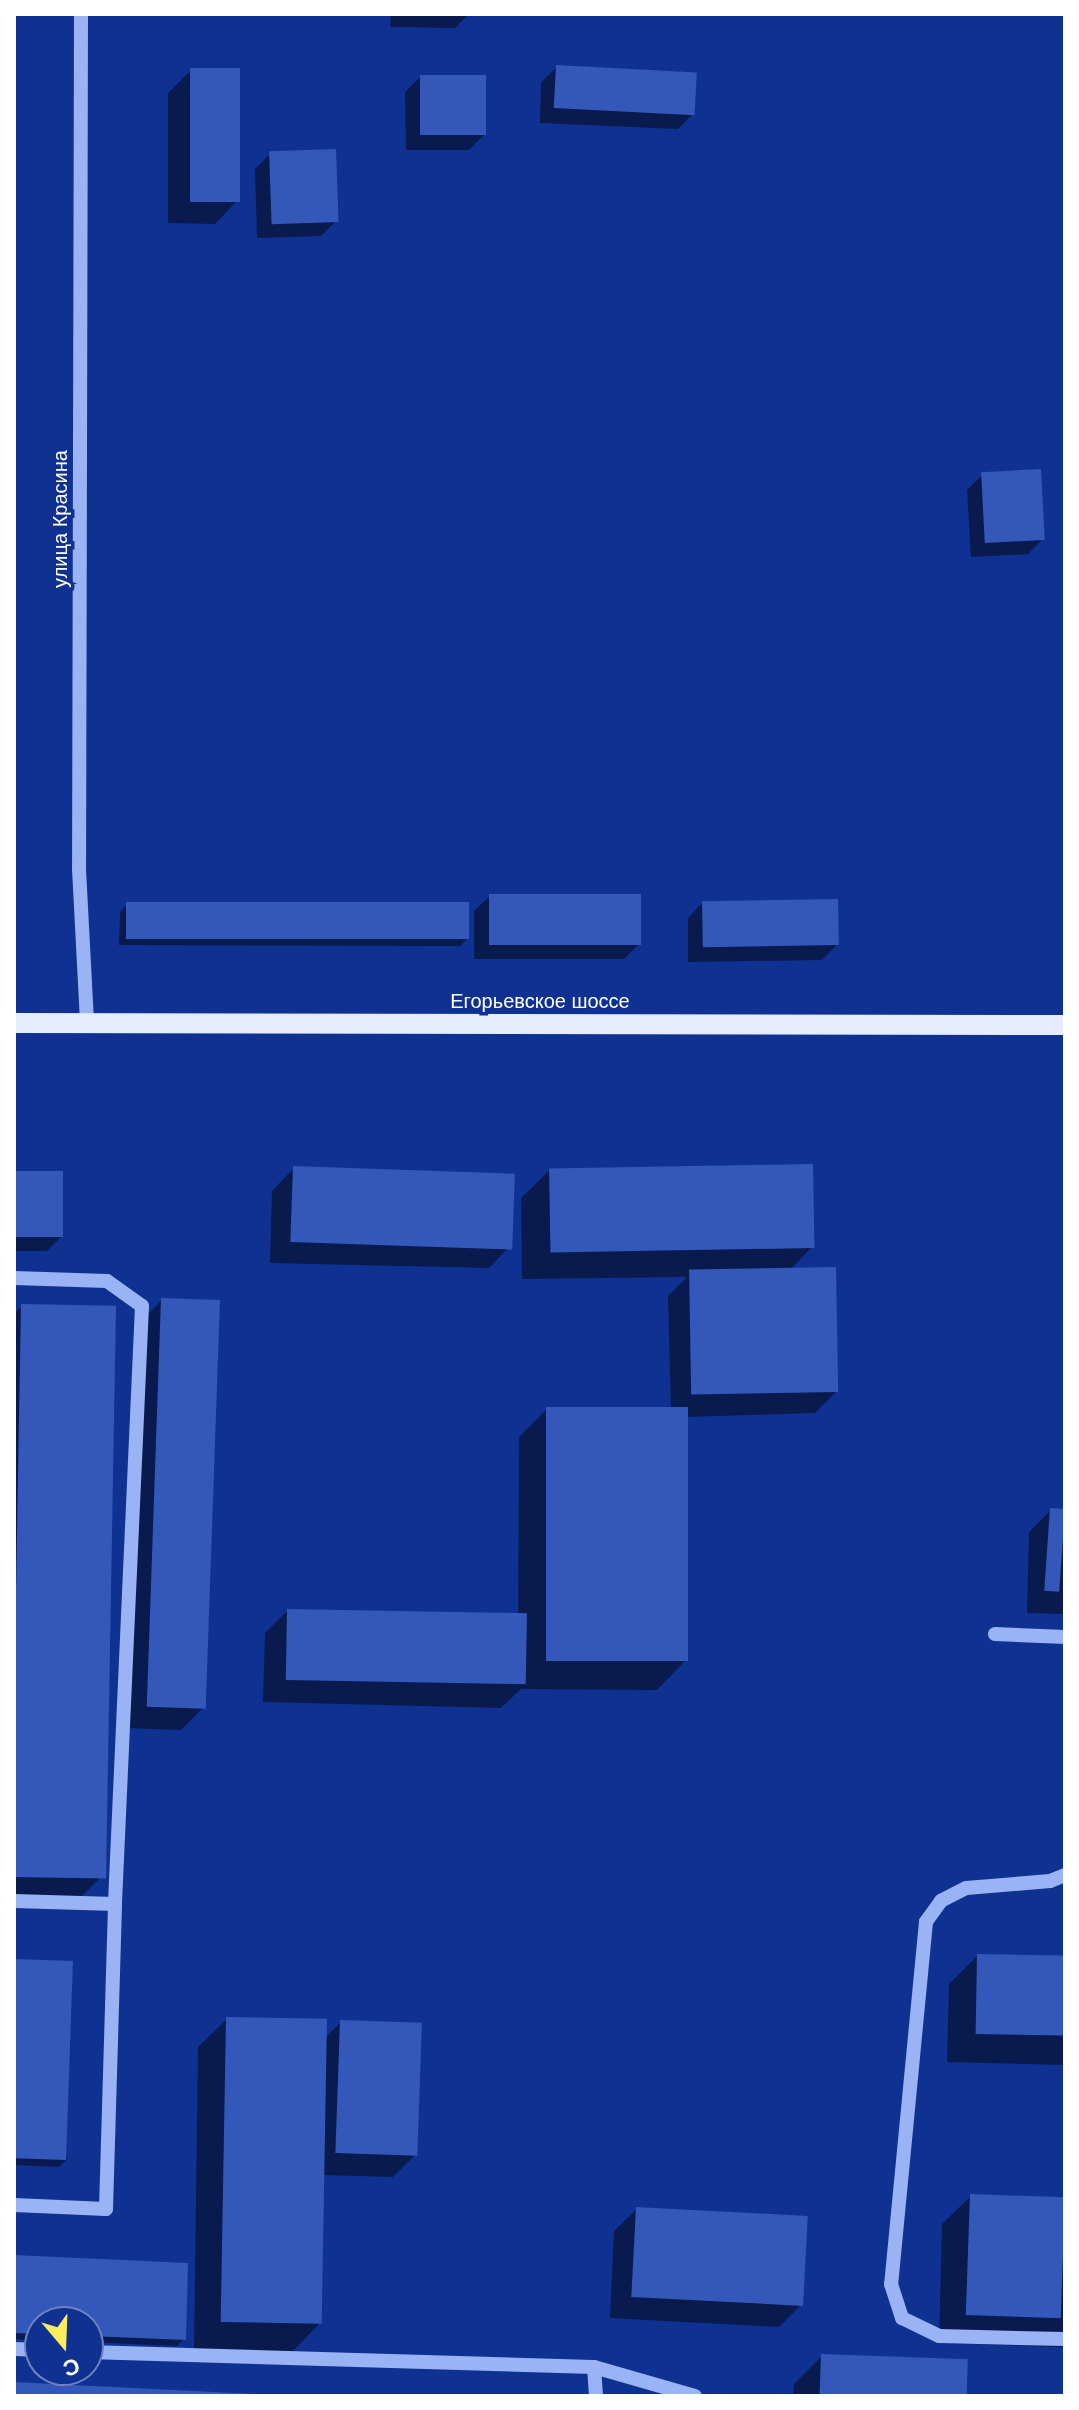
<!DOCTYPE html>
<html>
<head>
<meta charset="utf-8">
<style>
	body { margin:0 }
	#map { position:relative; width:1079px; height:2410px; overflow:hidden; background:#0f3192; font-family:Helvetica,sans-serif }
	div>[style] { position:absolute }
	.shadow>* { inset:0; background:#0007 }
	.building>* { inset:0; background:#3358ba; transform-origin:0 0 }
	.minor>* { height:14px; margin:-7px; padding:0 7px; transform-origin:7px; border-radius:7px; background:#9ab3f4 }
	.major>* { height:20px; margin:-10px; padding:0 10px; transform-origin:10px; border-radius:10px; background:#e6ecff }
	span { translate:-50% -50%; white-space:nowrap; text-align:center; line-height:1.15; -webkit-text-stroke:7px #0f3192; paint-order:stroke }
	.street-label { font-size:20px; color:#fff }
	.frame { position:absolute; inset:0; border:16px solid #fff; pointer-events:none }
	.north { position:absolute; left:24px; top:2306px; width:80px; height:80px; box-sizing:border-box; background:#0f3192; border:2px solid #6f83be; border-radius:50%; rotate:161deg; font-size:22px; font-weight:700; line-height:32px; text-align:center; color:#fff }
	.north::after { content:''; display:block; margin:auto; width:28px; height:36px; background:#ffec5c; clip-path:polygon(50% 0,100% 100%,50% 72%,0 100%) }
</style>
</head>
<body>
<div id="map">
	<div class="shadow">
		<div style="clip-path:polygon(391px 14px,469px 14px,455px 28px,390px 27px)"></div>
		<div style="clip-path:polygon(557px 67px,693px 114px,678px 129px,540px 123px,541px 82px)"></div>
		<div style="clip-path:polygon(191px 70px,237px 201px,215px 224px,168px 223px,168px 93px)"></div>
		<div style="clip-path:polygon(420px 77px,484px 135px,469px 150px,406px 150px,405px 92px)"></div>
		<div style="clip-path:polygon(270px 154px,336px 221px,321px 236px,257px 238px,255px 169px)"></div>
		<div style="clip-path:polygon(982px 475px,1043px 539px,1028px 554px,971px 557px,967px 490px)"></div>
		<div style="clip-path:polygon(490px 896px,639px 944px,624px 959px,474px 959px,474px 911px)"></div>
		<div style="clip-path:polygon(703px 902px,837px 945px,822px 960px,688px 962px,688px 918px)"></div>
		<div style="clip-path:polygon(127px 904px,467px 939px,460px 946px,119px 945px,120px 912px)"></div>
		<div style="clip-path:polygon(294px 1168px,511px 1245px,489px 1268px,270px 1263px,272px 1191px)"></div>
		<div style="clip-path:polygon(550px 1170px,812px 1247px,789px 1271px,837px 1391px,815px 1413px,686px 1417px,685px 1661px,657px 1690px,521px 1689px,501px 1708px,263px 1702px,265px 1633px,287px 1611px,518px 1617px,519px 1437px,547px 1409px,671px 1410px,668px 1296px,687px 1277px,522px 1279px,521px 1198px)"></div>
		<div style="clip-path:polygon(14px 1173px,62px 1236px,47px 1251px,14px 1251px)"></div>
		<div style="clip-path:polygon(162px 1300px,203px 1708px,181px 1730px,125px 1728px,140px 1322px)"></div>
		<div style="clip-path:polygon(22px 1306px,100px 1878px,78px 1900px,14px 1899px,14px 1314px)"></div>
		<div style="clip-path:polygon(1051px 1510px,1065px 1511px,1065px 1614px,1027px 1613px,1029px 1532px)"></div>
		<div style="clip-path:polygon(977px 1956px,1065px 1958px,1065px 2065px,947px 2062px,949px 1984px)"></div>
		<div style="clip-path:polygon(14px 1961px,67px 2159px,59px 2167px,14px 2165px)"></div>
		<div style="clip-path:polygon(227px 2019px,324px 2039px,341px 2022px,415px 2155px,393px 2177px,322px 2175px,320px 2323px,292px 2352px,194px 2350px,198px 2047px)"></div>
		<div style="clip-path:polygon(971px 2196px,1065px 2199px,1065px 2347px,939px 2343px,942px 2224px)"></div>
		<div style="clip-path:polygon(637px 2209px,801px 2305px,779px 2327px,610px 2318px,614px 2231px)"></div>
		<div style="clip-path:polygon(14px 2257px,184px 2339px,177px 2346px,88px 2342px,88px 2322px,40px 2322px,40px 2340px,14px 2339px)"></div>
		<div style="clip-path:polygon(822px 2356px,964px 2396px,793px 2396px,794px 2384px)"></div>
	</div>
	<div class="building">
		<div style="left:556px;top:65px;width:141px;height:43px;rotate:3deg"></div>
		<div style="left:190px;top:68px;width:50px;height:134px"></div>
		<div style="left:420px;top:75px;width:66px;height:60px"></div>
		<div style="left:336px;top:149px;width:73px;height:67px;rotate:88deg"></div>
		<div style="left:1041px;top:469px;width:71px;height:60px;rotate:87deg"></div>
		<div style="left:489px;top:894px;width:152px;height:51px"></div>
		<div style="left:838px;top:899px;width:46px;height:136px;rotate:89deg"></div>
		<div style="left:126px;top:902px;width:343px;height:37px"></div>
		<div style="left:813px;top:1164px;width:84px;height:264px;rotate:89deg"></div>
		<div style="left:293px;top:1166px;width:222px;height:76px;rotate:2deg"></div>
		<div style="left:14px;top:1171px;width:49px;height:66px"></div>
		<div style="left:836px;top:1267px;width:125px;height:147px;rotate:89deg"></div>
		<div style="left:161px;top:1298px;width:59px;height:409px;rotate:2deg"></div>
		<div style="left:21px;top:1304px;width:95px;height:573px;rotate:1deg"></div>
		<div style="left:546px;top:1407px;width:142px;height:254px"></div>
		<div style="left:1050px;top:1508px;width:15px;height:83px;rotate:4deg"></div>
		<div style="left:287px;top:1609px;width:240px;height:71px;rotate:1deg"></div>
		<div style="left:977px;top:1954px;width:88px;height:80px;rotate:1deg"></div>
		<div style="left:14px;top:1959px;width:59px;height:199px;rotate:2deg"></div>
		<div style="left:226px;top:2017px;width:101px;height:305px;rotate:1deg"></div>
		<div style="left:340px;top:2020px;width:82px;height:133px;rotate:2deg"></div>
		<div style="left:970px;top:2194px;width:95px;height:121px;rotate:2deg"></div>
		<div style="left:636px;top:2207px;width:172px;height:90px;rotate:3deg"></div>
		<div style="clip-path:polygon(14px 2255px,188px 2263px,186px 2340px,88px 2336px,88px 2322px,40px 2322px,40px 2334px,14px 2333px)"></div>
		<div style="left:821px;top:2354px;width:147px;height:42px;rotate:2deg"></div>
		<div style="clip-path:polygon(14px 2382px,254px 2394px,253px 2396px,14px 2396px)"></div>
	</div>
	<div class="minor">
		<div style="left:81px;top:14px;width:855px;rotate:90.13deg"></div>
		<div style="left:79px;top:869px;width:155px;rotate:87deg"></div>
		<div style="left:14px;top:1278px;width:93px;rotate:1.8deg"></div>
		<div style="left:107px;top:1281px;width:43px;rotate:35.5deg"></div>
		<div style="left:142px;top:1306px;width:599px;rotate:92.59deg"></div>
		<div style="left:115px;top:1904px;width:101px;rotate:-178.3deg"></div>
		<div style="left:995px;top:1634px;width:70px;rotate:2.5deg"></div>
		<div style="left:1065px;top:1875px;width:16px;rotate:158deg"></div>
		<div style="left:1050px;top:1881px;width:84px;rotate:175.2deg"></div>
		<div style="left:966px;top:1888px;width:28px;rotate:153deg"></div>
		<div style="left:941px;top:1901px;width:26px;rotate:126deg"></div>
		<div style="left:926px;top:1922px;width:364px;rotate:95.5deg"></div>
		<div style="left:891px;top:2284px;width:36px;rotate:72deg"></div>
		<div style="left:902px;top:2318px;width:41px;rotate:25.9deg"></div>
		<div style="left:939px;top:2336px;width:126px;rotate:1.4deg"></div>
		<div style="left:14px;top:2205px;width:92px;rotate:2.5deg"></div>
		<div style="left:106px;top:2209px;width:305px;rotate:-88.3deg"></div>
		<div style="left:14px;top:2349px;width:26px;rotate:2deg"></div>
		<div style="left:88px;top:2352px;width:506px;rotate:1.7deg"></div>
		<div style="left:594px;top:2367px;width:105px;rotate:16deg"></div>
		<div style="left:594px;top:2367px;width:29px;rotate:86deg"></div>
	</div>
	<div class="major">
		<div style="left:14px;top:1023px;width:1051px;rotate:0.11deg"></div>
	</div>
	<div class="street-label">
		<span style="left:60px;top:519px;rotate:-90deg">улица Красина</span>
		<span style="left:540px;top:1001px">Егорьевское шоссе</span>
	</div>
	<div class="frame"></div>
	<div class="north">С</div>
</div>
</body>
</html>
